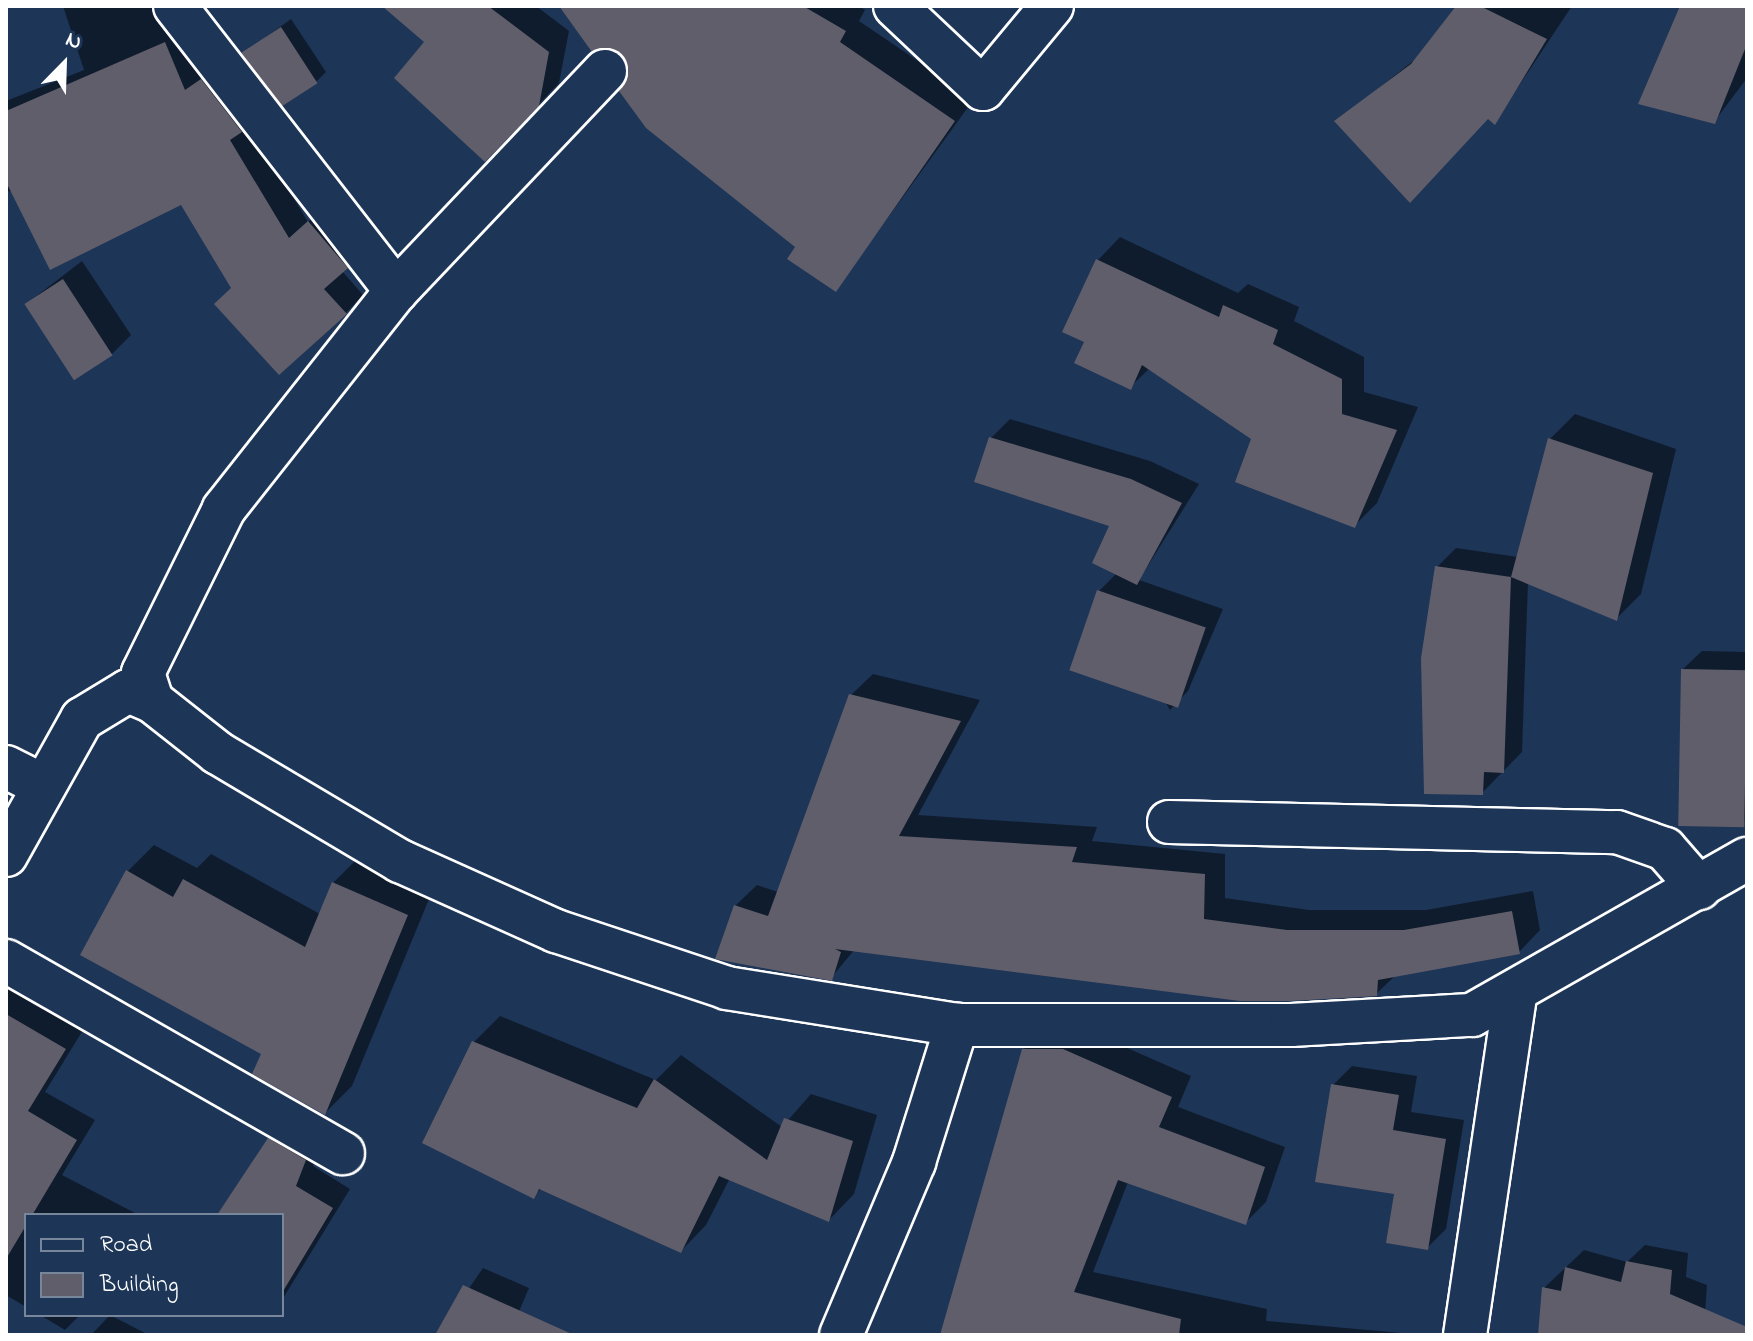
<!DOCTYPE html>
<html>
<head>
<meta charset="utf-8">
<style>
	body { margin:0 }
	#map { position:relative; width:1753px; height:1341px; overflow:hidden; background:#1d3557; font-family:"Indie Flower",sans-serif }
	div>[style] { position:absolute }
	.shadow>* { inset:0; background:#0007 }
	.building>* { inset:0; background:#615e6b; transform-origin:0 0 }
	.roads { filter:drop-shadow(2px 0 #fff) drop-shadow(-2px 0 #fff) drop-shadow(0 2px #fff) drop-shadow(0 -2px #fff) }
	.street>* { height:42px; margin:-21px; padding:0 21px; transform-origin:21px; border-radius:21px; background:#1d3557 }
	span { translate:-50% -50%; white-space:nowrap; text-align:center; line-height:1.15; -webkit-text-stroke:7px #1d3557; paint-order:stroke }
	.frame { position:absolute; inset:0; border:8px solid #fff; pointer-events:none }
	.legend { position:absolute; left:24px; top:1213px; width:260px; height:104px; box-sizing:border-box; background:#1d3557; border:2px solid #77869a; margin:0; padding:10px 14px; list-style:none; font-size:24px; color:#fff }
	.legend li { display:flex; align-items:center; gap:16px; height:40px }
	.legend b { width:40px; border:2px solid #77869a }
	.north { position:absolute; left:24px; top:24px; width:80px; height:80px; -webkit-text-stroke:6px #1d3557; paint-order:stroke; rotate:23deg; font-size:22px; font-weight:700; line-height:32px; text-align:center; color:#fff }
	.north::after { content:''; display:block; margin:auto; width:28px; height:36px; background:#fff; clip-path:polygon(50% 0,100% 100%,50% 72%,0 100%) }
</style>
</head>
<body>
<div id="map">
	<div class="shadow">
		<div style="clip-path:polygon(63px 6px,178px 6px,308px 222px,327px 204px,364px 249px,342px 271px,363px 295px,346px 313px,233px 287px,182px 202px,6px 191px,6px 101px,84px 70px)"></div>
		<div style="clip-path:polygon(385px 6px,536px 6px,569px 31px,559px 83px,506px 139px,427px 42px)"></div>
		<div style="clip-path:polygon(580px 6px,859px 6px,865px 10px,859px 21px,974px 99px,836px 289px,631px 76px,624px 53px)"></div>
		<div style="clip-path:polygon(1458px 6px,1572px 6px,1495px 122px,1489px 116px,1337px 121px,1422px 54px)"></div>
		<div style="clip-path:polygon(1682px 6px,1747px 6px,1747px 78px,1714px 122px)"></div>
		<div style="clip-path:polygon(291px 19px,326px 72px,317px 81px,244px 53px)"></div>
		<div style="clip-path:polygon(1120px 237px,1238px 293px,1248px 284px,1299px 307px,1294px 321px,1364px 357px,1364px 392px,1418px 407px,1377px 503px,1354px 526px,1254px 439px,1150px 368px,1130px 387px,1087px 341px,1098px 260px)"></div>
		<div style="clip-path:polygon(82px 261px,131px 335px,112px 354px,26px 304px)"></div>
		<div style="clip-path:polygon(1575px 414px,1676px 449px,1641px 594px,1616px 619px,1528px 582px,1522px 752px,1482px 793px,1437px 567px,1456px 548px,1518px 557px,1550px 439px)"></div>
		<div style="clip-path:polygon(1010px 419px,1150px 461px,1199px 484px,1139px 580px,1223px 609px,1188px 691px,1170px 710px,1099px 591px,1117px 573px,1112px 525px,991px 438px)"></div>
		<div style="clip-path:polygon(1702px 651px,1747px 652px,1747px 827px,1683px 669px)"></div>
		<div style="clip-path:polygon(873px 674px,980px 700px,918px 815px,1097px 827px,1092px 841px,1225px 854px,1225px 898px,1309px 910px,1426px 910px,1533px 891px,1540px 930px,1519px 952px,1396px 975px,1376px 994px,855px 949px,831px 978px,735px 906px,757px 885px,778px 892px,851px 695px)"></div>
		<div style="clip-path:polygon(154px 845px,197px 868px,211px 854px,320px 914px,333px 883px,360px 856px,434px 887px,352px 1086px,325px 1113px,263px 1053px,127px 872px)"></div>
		<div style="clip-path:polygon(6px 985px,83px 1030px,45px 1092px,95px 1120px,62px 1175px,137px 1214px,26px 1215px,26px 1307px,6px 1295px)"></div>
		<div style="clip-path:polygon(500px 1016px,656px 1080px,681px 1055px,782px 1127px,811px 1094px,877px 1115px,854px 1194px,829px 1220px,730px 1178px,706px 1225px,681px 1251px,542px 1188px,533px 1196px,425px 1142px,474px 1042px)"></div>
		<div style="clip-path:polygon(1044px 1029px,1084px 1029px,1191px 1076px,1178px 1107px,1285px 1147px,1266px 1202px,1245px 1223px,1128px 1182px,1093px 1272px,1267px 1309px,1266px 1321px,1424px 1335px,942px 1335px,1023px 1050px)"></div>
		<div style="clip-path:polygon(1352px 1066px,1417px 1076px,1411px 1112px,1464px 1120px,1446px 1229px,1427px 1248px,1333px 1085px)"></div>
		<div style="clip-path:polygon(288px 1120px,324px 1141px,313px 1166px,350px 1189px,282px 1300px,282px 1215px,220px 1215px)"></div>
		<div style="clip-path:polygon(1645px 1245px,1688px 1253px,1686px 1277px,1707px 1285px,1704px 1327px,1747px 1335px,1540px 1335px,1544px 1288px,1584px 1250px,1627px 1262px)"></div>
		<div style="clip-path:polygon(483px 1268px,529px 1288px,509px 1335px,437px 1335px)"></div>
		<div style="clip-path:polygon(40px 1315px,80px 1315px,65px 1330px)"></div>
		<div style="clip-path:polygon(110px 1315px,149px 1335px,91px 1335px)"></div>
	</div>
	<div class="building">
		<div style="clip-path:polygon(382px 6px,488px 6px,549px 52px,539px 106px,485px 162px,394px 78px,424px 42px)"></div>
		<div style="clip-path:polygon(559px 6px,803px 6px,846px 31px,840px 42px,955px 121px,836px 292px,787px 259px,795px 247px,646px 128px,619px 91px,628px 76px,622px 54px,610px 48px,592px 52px)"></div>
		<div style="clip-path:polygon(1456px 6px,1480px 6px,1547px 39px,1495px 125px,1488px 119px,1410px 203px,1334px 121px,1411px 64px)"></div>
		<div style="clip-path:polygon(1680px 6px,1747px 6px,1747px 44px,1715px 124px,1638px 104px)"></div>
		<div style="left:281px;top:27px;width:67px;height:47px;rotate:57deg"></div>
		<div style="clip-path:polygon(165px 42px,185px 90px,201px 79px,242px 132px,230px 140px,289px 238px,308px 221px,348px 268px,324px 289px,347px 314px,279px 375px,214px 304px,231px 288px,181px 205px,50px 270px,6px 182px,6px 111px)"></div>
		<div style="clip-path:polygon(1096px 259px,1219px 317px,1223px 305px,1278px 330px,1273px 344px,1342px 379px,1342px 414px,1397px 430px,1355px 528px,1235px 482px,1251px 439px,1142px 365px,1131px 390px,1074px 363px,1084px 342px,1062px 332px)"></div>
		<div style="left:63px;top:279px;width:91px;height:46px;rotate:57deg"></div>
		<div style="clip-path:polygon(989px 437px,1131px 479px,1182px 503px,1137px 585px,1092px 563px,1109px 526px,974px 482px)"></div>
		<div style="clip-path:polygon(1548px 438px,1653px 473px,1617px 621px,1511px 577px)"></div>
		<div style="clip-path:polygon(1435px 566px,1511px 577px,1504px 773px,1484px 772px,1483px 795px,1424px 794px,1421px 658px)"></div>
		<div style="left:1097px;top:590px;width:115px;height:85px;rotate:19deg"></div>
		<div style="left:1681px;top:669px;width:66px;height:157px;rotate:1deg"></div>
		<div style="clip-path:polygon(849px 694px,961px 721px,899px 836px,1077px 847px,1072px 862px,1205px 874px,1204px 919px,1287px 930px,1404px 930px,1512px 911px,1520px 954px,1378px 980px,1377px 996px,1290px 1001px,1240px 1001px,835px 949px,841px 952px,832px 981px,715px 959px,734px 905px,768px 916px)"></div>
		<div style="clip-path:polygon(126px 870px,173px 897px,183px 879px,305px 947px,332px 882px,408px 915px,325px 1115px,252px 1074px,261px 1054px,80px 955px)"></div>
		<div style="clip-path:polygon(6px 1014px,66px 1049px,28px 1111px,77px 1140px,6px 1259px)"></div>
		<div style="clip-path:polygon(472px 1041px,637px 1108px,654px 1079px,767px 1160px,784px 1118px,853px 1141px,829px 1222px,719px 1176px,681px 1253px,539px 1189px,534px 1199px,422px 1143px)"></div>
		<div style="clip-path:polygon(1022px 1049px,1063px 1049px,1172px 1097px,1159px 1127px,1265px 1167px,1246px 1225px,1118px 1180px,1074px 1292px,1181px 1319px,1179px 1335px,940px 1335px)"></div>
		<div style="clip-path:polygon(1331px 1084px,1399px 1095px,1393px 1130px,1446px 1139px,1428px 1250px,1386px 1243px,1394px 1194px,1315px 1182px)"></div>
		<div style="clip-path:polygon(268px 1138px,306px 1160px,296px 1186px,333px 1208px,282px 1293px,282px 1215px,217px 1215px)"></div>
		<div style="clip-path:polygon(1626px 1261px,1672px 1270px,1670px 1294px,1747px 1327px,1747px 1335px,1538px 1335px,1542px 1287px,1561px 1291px,1565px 1267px,1621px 1282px)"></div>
		<div style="clip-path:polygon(463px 1285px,574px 1335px,435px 1335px)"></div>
	</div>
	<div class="roads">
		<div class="street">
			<div style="left:175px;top:6px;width:361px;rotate:52.2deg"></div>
			<div style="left:895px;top:6px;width:121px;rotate:43.3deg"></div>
			<div style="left:983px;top:89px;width:108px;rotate:-50.3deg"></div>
			<div style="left:605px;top:71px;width:303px;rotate:133.5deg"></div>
			<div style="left:396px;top:291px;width:278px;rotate:128.3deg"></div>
			<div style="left:224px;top:509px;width:183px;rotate:116.3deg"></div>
			<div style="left:143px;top:673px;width:29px;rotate:72deg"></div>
			<div style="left:152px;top:701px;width:84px;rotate:38.2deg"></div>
			<div style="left:218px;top:753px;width:212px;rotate:30.7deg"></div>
			<div style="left:400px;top:861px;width:171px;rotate:24.2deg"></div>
			<div style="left:556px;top:931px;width:180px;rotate:18.4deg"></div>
			<div style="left:727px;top:988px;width:233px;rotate:9.1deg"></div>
			<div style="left:957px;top:1025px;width:334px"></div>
			<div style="left:1291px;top:1025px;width:181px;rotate:-3.2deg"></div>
			<div style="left:1472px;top:1015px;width:316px;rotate:-29.6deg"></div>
			<div style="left:6px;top:767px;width:40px;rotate:26.6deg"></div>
			<div style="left:1169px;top:822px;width:448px;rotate:1.3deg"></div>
			<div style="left:1617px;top:832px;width:51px;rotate:19.5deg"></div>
			<div style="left:1665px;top:849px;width:52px;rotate:48.9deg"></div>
			<div style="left:6px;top:855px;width:156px;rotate:-60.8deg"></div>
			<div style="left:82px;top:719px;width:54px;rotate:-31.3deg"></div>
			<div style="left:128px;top:691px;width:26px;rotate:23deg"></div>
			<div style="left:6px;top:961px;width:388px;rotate:29.7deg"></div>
			<div style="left:841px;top:1335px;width:188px;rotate:-67.1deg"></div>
			<div style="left:914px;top:1162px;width:144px;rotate:-72.6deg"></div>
			<div style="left:1465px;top:1335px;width:344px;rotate:-81.6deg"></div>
		</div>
	</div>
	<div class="frame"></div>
	<ul class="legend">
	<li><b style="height:10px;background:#1d3557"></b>Road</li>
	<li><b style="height:22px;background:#615e6b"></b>Building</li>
	</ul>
	<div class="north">N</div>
</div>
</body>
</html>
